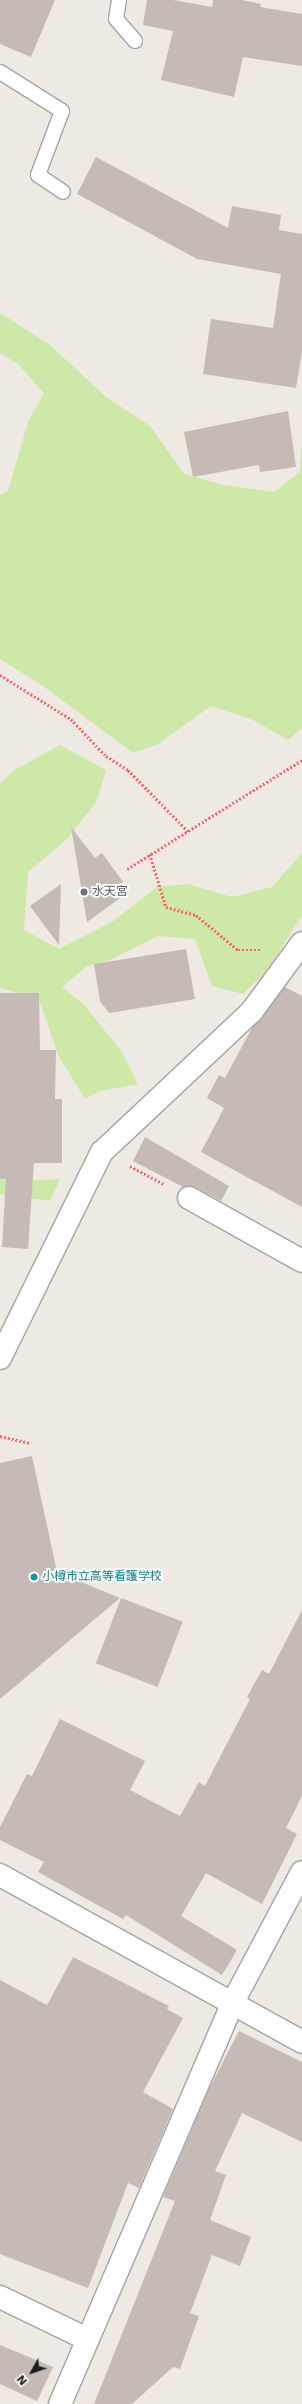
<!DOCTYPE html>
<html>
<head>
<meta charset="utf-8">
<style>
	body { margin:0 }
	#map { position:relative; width:302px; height:2404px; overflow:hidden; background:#eee9e2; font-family:"DejaVu Sans","Noto Sans JP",sans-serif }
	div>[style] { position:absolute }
	.grass>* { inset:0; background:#cee8a7 }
	.building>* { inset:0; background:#c5bab5; transform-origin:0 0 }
	.path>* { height:2.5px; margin-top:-1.25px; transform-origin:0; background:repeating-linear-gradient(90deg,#f96868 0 2px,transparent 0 4px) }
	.roads { filter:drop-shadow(1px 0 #a3a3a3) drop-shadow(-1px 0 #a3a3a3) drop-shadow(0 1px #a3a3a3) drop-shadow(0 -1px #a3a3a3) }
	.lane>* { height:14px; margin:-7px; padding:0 7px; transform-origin:7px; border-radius:7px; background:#fff }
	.street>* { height:22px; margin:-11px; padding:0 11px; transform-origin:11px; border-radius:11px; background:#fff }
	.dots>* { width:11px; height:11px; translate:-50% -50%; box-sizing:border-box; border:2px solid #fff; border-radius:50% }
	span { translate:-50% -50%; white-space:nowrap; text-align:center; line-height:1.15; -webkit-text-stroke:3.5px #fff; paint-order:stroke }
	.worship-label { font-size:12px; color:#5b616d }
	.left { translate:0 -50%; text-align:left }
	.culture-label { font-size:12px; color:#0d838f }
	.north { position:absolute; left:12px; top:2352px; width:40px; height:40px; -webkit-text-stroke:3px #fff; paint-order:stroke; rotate:230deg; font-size:11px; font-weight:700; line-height:16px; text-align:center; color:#1c1c1c }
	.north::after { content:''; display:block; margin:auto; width:14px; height:18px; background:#1c1c1c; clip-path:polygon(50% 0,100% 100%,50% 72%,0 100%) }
</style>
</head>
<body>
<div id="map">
	<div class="grass">
		<div style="clip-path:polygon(0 313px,50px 345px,106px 397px,150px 426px,184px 474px,223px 485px,274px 492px,300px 472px,302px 440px,302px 728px,288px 740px,253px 720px,211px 706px,158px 744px,133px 753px,43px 686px,0 659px,0 495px,8px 491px,28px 422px,44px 393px,18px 364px,0 353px)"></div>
		<div style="clip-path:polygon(60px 745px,106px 770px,97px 801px,67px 839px,28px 872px,24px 930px,59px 949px,112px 922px,157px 887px,188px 884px,232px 897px,272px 887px,302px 853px,302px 915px,267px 971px,243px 994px,212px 986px,195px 939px,158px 936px,110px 960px,87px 966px,62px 987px,84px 1005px,122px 1052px,138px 1084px,100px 1091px,85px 1099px,58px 1055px,39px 999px,0 988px,0 784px,13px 771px)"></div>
		<div style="clip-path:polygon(0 1179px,22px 1181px,60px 1179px,50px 1201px,0 1194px)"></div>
	</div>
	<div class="building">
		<div style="clip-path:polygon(0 0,55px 0,31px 57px,0 44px)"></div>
		<div style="clip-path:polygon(147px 0,173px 0,212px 7px,213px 0,242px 0,261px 4px,260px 7px,302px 14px,302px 66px,243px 57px,234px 97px,161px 80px,173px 31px,143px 25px)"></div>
		<div style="clip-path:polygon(96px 157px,228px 228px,232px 206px,281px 215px,279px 230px,302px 234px,302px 351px,296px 388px,203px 374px,211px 319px,273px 328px,281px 274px,197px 259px,77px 194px)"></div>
		<div style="clip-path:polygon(288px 411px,296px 467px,260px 472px,259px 465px,193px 477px,184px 432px)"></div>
		<div style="clip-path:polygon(71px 827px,95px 858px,102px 853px,123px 882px,115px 887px,123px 896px,87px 922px)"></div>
		<div style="clip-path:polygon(61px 884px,59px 945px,30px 906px)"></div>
		<div style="clip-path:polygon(186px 949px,195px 999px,109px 1013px,100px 1001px,94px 964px)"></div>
		<div style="clip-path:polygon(285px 987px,302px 996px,302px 1207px,201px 1152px,224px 1108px,207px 1098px,219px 1075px,225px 1078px,252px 1028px)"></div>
		<div style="clip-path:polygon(0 993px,39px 993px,40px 1050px,56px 1050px,55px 1099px,62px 1099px,62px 1163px,34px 1163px,28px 1249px,2px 1247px,6px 1179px,0 1179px)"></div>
		<div style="clip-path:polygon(145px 1137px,229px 1186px,221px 1201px,195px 1187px,183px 1187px,133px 1161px)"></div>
		<div style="clip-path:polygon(32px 1456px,57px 1572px,120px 1598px,0 1699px,0 1463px)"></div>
		<div style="left:121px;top:1598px;width:66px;height:70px;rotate:21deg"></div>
		<div style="clip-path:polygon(302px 1610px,302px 1796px,286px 1828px,297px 1834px,262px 1904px,206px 1873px,181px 1916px,237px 1950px,222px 1975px,126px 1915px,123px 1919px,38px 1872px,44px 1862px,0 1840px,0 1827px,27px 1774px,32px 1776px,60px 1719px,145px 1761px,130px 1790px,180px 1816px,199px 1782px,205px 1786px,250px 1699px,247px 1697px,262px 1670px,269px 1674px)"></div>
		<div style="clip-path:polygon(73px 1957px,169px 2006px,167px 2009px,183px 2018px,143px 2092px,173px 2109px,139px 2188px,128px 2183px,88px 2288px,0 2254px,0 1980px,47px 2005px)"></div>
		<div style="clip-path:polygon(239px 2031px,302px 2062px,302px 2142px,242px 2113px,215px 2171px,226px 2175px,210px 2220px,251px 2237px,240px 2266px,212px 2255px,190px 2313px,199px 2316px,180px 2369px,173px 2367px,132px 2404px,94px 2404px,175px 2201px,163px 2197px,208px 2091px)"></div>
		<div style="clip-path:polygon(0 2345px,53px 2367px,37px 2401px,0 2384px)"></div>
	</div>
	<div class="path">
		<div style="left:0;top:675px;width:84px;rotate:31.8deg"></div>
		<div style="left:71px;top:719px;width:51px;rotate:46.6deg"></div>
		<div style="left:106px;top:756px;width:26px;rotate:32deg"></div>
		<div style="left:128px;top:770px;width:86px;rotate:45.5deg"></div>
		<div style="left:150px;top:854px;width:55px;rotate:73.2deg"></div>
		<div style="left:166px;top:907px;width:31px;rotate:15deg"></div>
		<div style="left:196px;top:915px;width:55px;rotate:39.8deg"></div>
		<div style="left:238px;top:950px;width:23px"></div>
		<div style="left:127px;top:869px;width:206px;rotate:-31.9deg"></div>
		<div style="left:130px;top:1166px;width:38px;rotate:28deg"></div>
		<div style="left:0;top:1436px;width:32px;rotate:13deg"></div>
	</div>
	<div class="roads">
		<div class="lane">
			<div style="left:119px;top:0;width:19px;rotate:99deg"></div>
			<div style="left:116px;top:19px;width:29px;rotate:49deg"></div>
			<div style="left:0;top:72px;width:73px;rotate:32.2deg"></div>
			<div style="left:62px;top:111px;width:68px;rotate:110.6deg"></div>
			<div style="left:38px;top:175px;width:30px;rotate:34deg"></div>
		</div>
		<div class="street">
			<div style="left:189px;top:1198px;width:129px;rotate:29.1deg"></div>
			<div style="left:0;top:1358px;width:230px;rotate:-63.7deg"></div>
			<div style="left:102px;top:1152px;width:206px;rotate:-43.2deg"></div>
			<div style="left:252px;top:1011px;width:84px;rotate:-53.7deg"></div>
			<div style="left:0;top:1875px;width:345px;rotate:28.9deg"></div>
			<div style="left:0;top:2297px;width:97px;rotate:25.8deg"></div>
			<div style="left:60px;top:2404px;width:435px;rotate:-66.7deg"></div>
			<div style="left:232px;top:2004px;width:149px;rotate:-62.1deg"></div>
		</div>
	</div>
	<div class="dots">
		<div style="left:84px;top:892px;background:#6b7280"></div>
		<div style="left:34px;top:1577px;background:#0f9aa8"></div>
	</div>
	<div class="worship-label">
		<span class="left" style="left:92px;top:892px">水天宮</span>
	</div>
	<div class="culture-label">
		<span class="left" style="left:42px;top:1577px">小樽市立高等看護学校</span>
	</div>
	<div class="north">N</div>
</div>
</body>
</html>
